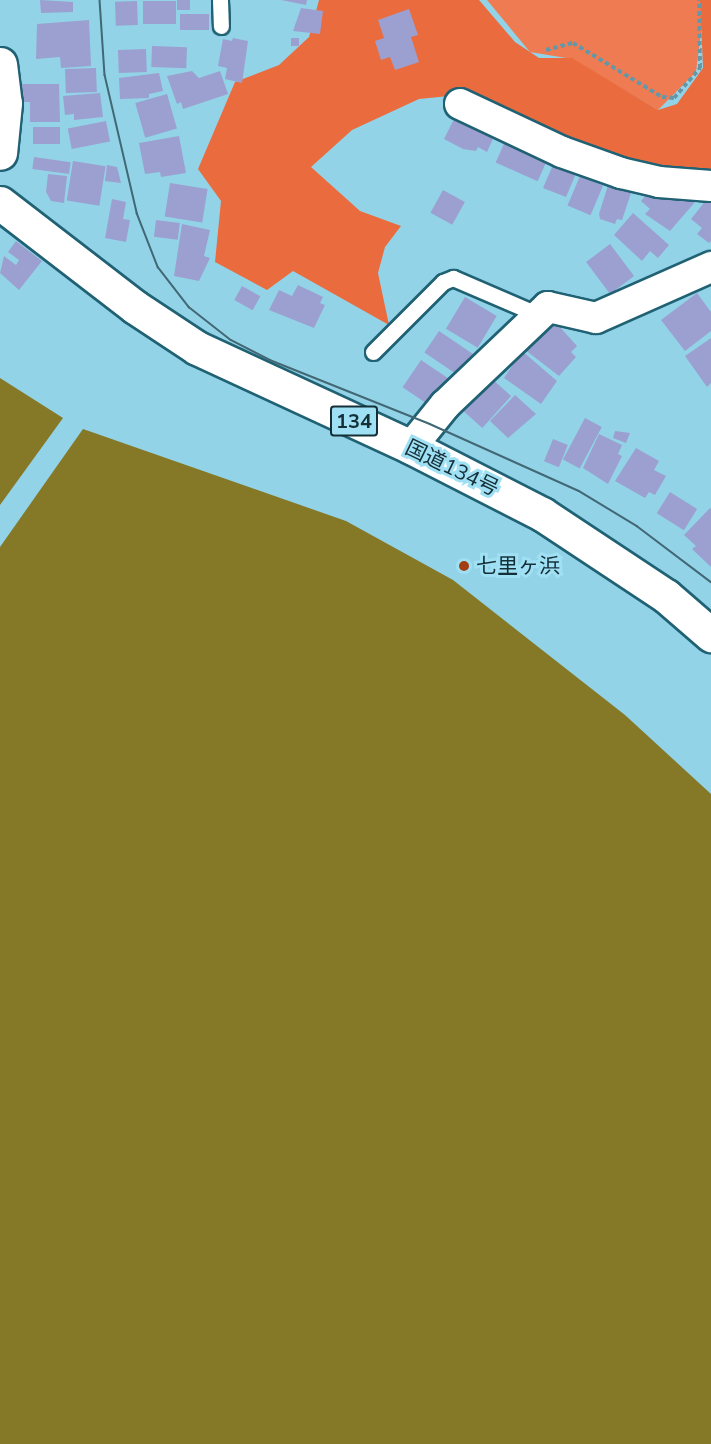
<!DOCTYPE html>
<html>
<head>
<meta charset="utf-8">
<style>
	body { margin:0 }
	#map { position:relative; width:711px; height:1444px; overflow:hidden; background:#93d3e7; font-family:"Nunito Sans","Noto Sans JP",sans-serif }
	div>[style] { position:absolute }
	.green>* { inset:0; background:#ef7b52 }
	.forest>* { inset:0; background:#ea6c3e }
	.water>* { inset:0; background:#857827 }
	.building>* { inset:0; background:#9ba0d0; transform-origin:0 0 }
	.path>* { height:4px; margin-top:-2px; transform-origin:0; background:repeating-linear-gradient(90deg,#6597a7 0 4.5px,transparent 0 7.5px) }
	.roads { filter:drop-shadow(2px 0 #206274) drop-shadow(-2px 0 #206274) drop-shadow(0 2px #206274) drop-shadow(0 -2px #206274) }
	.lane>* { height:15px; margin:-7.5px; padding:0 7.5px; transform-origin:7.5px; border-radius:7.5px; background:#fff }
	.street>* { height:30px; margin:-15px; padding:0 15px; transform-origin:15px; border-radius:15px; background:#fff }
	.secondary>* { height:33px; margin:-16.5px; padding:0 16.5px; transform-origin:16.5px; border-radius:16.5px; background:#fff }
	.highway>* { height:33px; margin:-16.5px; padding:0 16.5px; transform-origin:16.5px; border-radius:16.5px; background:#fff }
	.tram>* { height:1.5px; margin:-0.75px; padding:0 0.75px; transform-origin:0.75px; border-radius:0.75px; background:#416874 }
	.dots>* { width:16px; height:16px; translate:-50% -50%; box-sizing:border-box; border:3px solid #a0e0f4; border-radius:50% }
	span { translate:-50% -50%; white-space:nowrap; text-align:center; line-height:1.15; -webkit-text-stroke:6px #a0e0f4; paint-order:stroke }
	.shield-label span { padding:2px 4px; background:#a0e0f4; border:2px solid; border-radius:4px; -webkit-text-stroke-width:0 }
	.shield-label { font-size:20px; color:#152f37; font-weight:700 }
	.street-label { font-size:21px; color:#152f37 }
	.poi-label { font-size:21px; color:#152f37 }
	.left { translate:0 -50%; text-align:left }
</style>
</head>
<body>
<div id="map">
	<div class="green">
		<div style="clip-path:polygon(487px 0,705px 0,696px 72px,658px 110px,572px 59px,530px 52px)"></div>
	</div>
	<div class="forest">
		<div style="clip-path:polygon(319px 0,479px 0,515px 42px,539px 58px,572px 58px,658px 110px,677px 104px,703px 68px,700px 0,711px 0,711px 176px,627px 165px,459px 95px,419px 99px,352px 130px,311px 167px,360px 211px,401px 226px,385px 247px,378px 273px,389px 325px,293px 271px,267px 290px,215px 262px,221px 201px,198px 169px,235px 82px,279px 65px,309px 37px)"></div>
	</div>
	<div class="water">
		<div style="clip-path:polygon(0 378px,63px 418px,0 505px)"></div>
		<div style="clip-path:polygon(83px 429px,346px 521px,453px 580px,625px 715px,711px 794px,711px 1444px,0 1444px,0 547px)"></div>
	</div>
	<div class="building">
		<div style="clip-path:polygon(40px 0,73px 2px,73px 12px,41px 13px)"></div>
		<div style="left:177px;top:0;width:13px;height:10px"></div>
		<div style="clip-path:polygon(281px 0,307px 0,306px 5px)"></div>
		<div style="left:137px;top:1px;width:24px;height:22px;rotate:88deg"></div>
		<div style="left:143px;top:1px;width:33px;height:23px"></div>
		<div style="clip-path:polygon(301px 8px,323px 11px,320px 34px,293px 31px)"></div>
		<div style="clip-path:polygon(409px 9px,418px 35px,411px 37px,419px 62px,395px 70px,390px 57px,381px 60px,375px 41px,384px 38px,378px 20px)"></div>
		<div style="left:209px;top:14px;width:16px;height:29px;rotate:90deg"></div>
		<div style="clip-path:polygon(89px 20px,91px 66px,61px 68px,60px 57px,36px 59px,37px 24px)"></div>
		<div style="clip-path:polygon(233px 38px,248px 41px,242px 83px,225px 79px,227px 68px,218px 66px,223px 39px,232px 41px)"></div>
		<div style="left:291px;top:38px;width:8px;height:8px"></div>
		<div style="left:152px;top:46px;width:35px;height:21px;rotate:2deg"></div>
		<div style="left:146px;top:49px;width:23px;height:28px;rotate:88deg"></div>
		<div style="left:96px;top:68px;width:24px;height:31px;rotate:88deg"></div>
		<div style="clip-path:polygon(192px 71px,199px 78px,220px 71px,228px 94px,183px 109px,181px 102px,177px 104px,167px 76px)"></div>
		<div style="clip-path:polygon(159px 73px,163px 91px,149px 94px,149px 98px,120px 99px,119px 78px)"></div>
		<div style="clip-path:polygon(22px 84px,59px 84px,60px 122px,30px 122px,30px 102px,22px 102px)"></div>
		<div style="clip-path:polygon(100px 93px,103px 117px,74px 120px,74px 114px,65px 115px,63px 96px)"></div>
		<div style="left:167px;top:94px;width:36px;height:33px;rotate:74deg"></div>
		<div style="clip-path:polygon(456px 115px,497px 130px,487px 152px,478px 147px,476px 151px,463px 149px,444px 139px)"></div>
		<div style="left:106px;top:121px;width:21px;height:39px;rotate:79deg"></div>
		<div style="left:33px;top:127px;width:27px;height:17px"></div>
		<div style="clip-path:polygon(179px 136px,186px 173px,161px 177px,160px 172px,145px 174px,139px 143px)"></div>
		<div style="left:507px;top:137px;width:46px;height:28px;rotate:24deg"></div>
		<div style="left:34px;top:157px;width:37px;height:12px;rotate:8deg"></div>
		<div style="clip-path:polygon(556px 158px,577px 171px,566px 197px,543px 188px)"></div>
		<div style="left:73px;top:161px;width:33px;height:40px;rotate:9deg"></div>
		<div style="clip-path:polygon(107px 165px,117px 167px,121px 183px,105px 181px)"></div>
		<div style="clip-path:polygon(48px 174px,67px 176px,64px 203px,51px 201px,46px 192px)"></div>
		<div style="left:580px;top:176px;width:25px;height:32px;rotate:23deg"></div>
		<div style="clip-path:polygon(610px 179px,633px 187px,622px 220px,617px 219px,615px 224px,600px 219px,599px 214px)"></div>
		<div style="left:170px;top:183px;width:38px;height:34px;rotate:9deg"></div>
		<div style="clip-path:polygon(651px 189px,661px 198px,665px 193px,678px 200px,685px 191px,696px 201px,670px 231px,645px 214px,650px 209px,641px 201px)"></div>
		<div style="left:443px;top:190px;width:25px;height:26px;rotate:29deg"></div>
		<div style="clip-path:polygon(711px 194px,711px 241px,709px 243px,697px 234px,702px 228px,691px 219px)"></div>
		<div style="clip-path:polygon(112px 199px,126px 202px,123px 219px,130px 220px,126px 242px,105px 238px)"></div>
		<div style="clip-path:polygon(633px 213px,669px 245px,658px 258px,650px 251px,642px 261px,614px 235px)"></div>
		<div style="left:156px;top:220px;width:24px;height:17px;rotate:7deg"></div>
		<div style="clip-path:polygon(182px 224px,210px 230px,204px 256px,210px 258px,199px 281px,174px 276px)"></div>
		<div style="clip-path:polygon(16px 241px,42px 261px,19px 290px,0 273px,4px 256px,16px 265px,19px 260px,8px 252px)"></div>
		<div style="left:610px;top:244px;width:40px;height:30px;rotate:53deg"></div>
		<div style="clip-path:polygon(298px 285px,323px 297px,320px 303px,325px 305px,314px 328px,269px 310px,279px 290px,292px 296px)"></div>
		<div style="left:242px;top:286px;width:21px;height:16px;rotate:29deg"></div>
		<div style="clip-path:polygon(697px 293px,711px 312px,711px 331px,685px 351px,661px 320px)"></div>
		<div style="left:465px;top:297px;width:37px;height:37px;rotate:31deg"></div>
		<div style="clip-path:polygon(550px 316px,577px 346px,571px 352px,576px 357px,559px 376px,520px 346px)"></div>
		<div style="left:439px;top:331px;width:41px;height:26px;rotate:34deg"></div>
		<div style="clip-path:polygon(711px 338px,711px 383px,707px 387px,685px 356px)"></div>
		<div style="clip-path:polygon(522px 351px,557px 381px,541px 404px,504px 378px)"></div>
		<div style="left:421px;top:360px;width:34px;height:33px;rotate:34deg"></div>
		<div style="left:491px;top:378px;width:27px;height:43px;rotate:42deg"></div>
		<div style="clip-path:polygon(515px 395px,536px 414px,508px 438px,490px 421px)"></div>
		<div style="left:585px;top:418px;width:19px;height:47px;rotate:28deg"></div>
		<div style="clip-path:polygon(615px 431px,630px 433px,626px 443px,613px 438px)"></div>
		<div style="clip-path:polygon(599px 434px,622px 445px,618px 454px,622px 456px,608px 484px,583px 468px)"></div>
		<div style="left:553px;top:439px;width:16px;height:24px;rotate:22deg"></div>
		<div style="clip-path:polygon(636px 448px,659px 461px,654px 470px,666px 476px,655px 495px,649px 492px,645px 498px,615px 481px)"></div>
		<div style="left:670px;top:492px;width:32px;height:25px;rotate:32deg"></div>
		<div style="clip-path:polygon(710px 508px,711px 509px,711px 567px,692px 549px,696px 546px,684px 535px)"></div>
	</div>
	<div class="path">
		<div style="left:546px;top:50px;width:28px;rotate:-15deg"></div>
		<div style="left:573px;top:43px;width:104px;rotate:31.2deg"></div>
		<div style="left:662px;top:97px;width:12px;rotate:5deg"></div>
		<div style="left:674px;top:98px;width:40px;rotate:-49deg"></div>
		<div style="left:700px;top:68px;width:68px;rotate:-90.8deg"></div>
	</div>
	<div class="roads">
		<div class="lane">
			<div style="left:220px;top:0;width:26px;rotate:88deg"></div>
			<div style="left:373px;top:352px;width:99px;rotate:-45deg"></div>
			<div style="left:443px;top:282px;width:11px;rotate:-22deg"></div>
			<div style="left:453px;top:278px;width:94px;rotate:23.3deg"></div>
		</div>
		<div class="street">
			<div style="left:460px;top:104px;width:113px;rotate:25.2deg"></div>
			<div style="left:562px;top:152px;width:63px;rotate:19.6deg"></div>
			<div style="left:621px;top:173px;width:39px;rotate:13deg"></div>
			<div style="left:659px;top:182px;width:52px;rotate:4.4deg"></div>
			<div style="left:411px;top:447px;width:54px;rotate:-51deg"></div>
			<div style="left:445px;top:405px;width:142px;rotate:-43.6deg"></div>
			<div style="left:548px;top:307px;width:49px;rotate:12.9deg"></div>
			<div style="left:596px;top:318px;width:126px;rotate:-23.9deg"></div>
		</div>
		<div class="secondary">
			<div style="left:0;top:64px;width:39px;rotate:83deg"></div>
			<div style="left:5px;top:103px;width:50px;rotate:95.7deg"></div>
		</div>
		<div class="highway">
			<div style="left:0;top:203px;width:170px;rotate:37.6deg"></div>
			<div style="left:135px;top:307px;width:74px;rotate:33.5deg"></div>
			<div style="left:197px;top:348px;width:236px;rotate:24.8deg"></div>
			<div style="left:411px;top:447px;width:147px;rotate:27.1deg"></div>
			<div style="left:542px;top:514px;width:149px;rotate:33.5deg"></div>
			<div style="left:666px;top:596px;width:60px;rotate:40.9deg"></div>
		</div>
	</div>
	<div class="tram">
		<div style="left:100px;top:0;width:75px;rotate:86.2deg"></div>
		<div style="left:105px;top:75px;width:142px;rotate:76.9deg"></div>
		<div style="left:137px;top:213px;width:58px;rotate:68.7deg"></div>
		<div style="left:158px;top:267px;width:51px;rotate:52.2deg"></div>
		<div style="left:189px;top:307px;width:53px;rotate:38.2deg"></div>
		<div style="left:231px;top:340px;width:44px;rotate:27.1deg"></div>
		<div style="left:270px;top:360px;width:172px;rotate:21.8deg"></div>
		<div style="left:430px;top:424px;width:163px;rotate:24.2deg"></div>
		<div style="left:579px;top:491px;width:68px;rotate:31.1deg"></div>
		<div style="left:637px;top:526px;width:93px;rotate:37.1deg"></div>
	</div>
	<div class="dots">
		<div style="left:464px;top:566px;background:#a33e15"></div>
	</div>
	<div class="shield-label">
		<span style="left:354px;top:421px">134</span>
	</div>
	<div class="street-label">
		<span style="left:452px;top:468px;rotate:26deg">国道134号</span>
	</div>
	<div class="poi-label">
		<span class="left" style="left:476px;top:566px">七里ヶ浜</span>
	</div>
</div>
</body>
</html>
